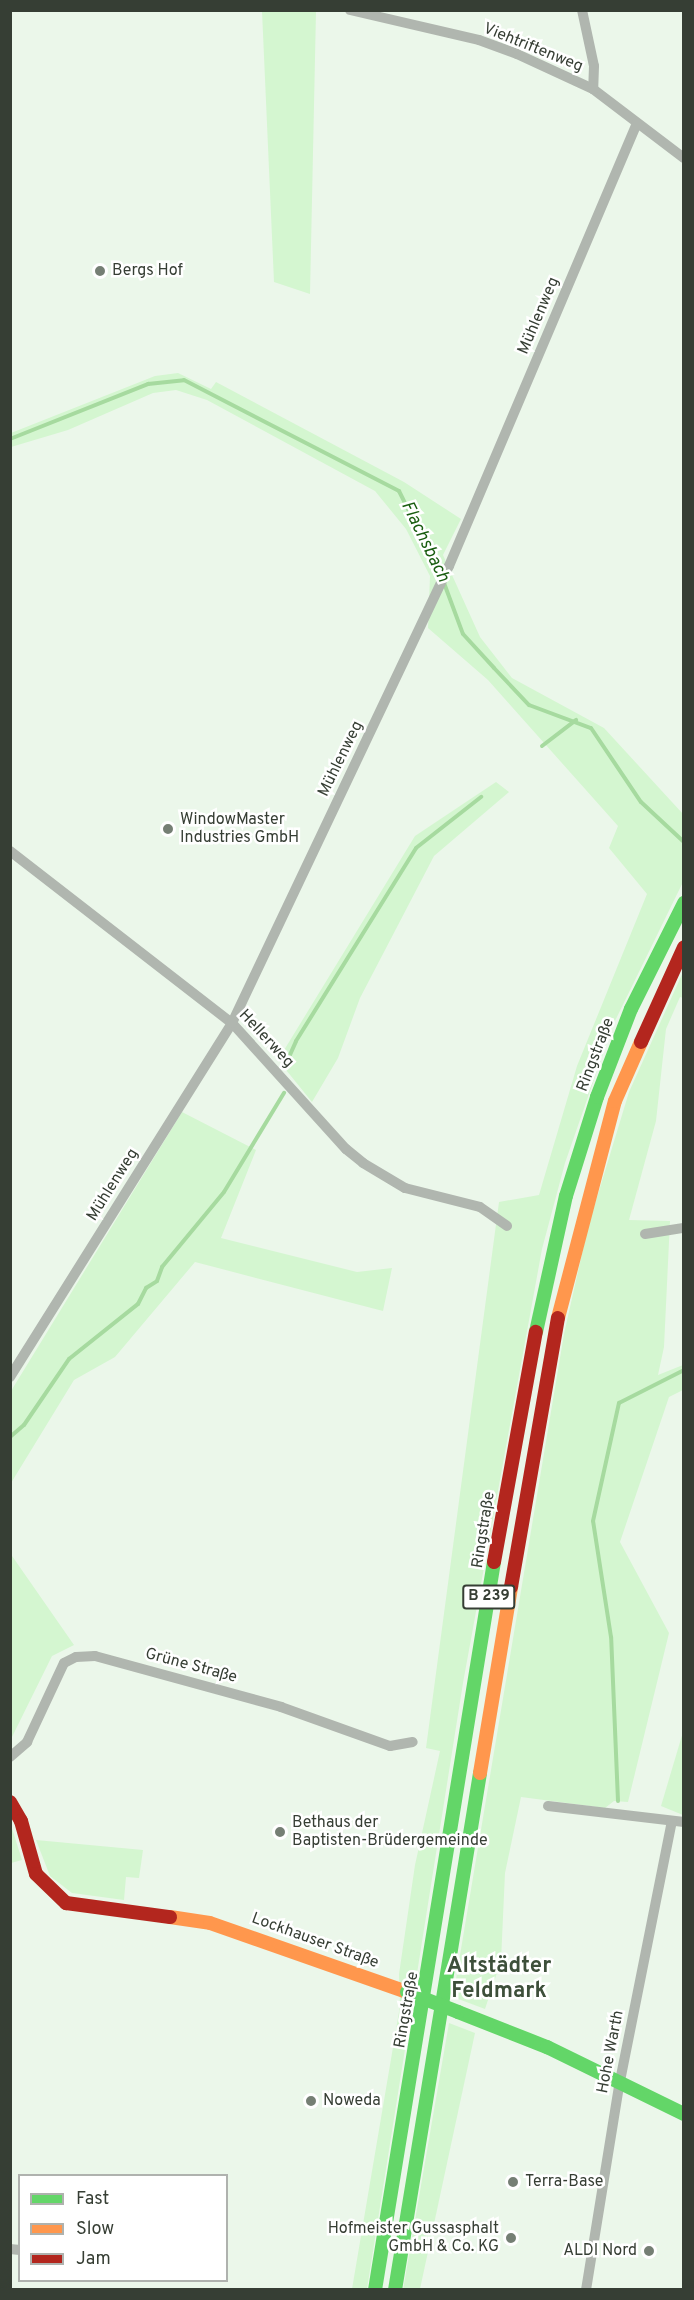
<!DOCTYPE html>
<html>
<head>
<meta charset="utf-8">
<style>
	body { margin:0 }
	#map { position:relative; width:694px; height:2300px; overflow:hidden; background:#ebf7ea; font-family:Overpass,sans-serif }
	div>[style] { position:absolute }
	.green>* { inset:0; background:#d4f6d0 }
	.stream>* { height:4px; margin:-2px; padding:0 2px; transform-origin:2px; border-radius:2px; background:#a6da9f }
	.street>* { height:10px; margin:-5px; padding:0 5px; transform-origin:5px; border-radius:5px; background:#b0b6af }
	.fast>* { height:14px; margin:-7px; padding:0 7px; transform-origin:7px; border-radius:7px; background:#63d668 }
	.slow>* { height:14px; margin:-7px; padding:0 7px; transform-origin:7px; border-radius:7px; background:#ff974d }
	.jam>* { height:14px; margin:-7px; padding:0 7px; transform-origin:7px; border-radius:7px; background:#b3261e }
	.fast-bridge>* { height:14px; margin:-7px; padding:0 7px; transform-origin:7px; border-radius:7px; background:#63d668 }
	.dots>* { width:16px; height:16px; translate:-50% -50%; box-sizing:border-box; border:3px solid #fff; border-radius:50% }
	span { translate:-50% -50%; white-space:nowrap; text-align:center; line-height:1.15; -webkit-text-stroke:5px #fff; paint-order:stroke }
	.shield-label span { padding:2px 4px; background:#fff; border:2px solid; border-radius:4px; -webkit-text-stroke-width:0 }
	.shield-label { font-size:15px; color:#363e34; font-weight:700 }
	.street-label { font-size:16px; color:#363e34 }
	.poi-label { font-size:16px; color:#363e34 }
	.left { translate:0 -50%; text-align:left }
	.right { translate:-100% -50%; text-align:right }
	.water-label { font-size:18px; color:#195d10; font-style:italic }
	.district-label { font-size:22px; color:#3d4f3a; font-weight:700 }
	.frame { position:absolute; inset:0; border:12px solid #363e34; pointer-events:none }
	.legend { position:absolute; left:18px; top:2174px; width:210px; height:108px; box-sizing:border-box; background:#fff; border:2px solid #afb2ae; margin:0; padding:8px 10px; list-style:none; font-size:18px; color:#363e34 }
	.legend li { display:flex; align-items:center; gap:12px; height:30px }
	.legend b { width:30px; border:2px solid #afb2ae }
</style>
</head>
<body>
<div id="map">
	<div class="green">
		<div style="clip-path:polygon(262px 11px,316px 11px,310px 294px,274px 282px)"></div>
		<div style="clip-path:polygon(178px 373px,211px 389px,216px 382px,404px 482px,461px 519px,443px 555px,480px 637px,512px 678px,604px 728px,683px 814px,683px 882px,613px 1025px,565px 1163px,542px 1249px,463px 1683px,367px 2289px,352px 2289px,400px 2006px,399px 1974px,415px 1865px,440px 1751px,426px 1748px,499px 1202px,539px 1195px,577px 1066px,647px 894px,609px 848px,618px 826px,488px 680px,428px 628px,430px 576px,406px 529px,375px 491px,207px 400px,176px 390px,153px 393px,68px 430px,11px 447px,11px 433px,155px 376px)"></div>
		<div style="clip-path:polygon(496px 782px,509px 792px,434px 856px,360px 998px,338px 1058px,312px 1102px,278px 1060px,415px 836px)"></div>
		<div style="clip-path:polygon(683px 972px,683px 998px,680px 997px,666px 1029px,656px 1121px,629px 1220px,670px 1221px,664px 1347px,658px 1375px,683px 1365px,683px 1390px,669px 1397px,620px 1542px,669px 1633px,628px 1802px,614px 1801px,605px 1808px,521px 1797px,505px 1873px,501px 1961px,485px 2009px,453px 1997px,564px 1334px,588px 1227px,629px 1092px)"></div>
		<div style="clip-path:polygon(182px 1112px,256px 1150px,221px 1238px,357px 1272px,392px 1268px,383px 1311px,195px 1262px,115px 1357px,74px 1380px,11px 1483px,11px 1391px)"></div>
		<div style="clip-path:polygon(10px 1553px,74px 1645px,52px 1656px,12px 1737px)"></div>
		<div style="clip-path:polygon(683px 1732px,683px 1815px,661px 1806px)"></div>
		<div style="clip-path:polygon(10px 1822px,22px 1860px,11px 1863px,10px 1863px)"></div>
		<div style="clip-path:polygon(36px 1840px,143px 1850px,139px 1878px,126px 1877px,124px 1900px,72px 1893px,50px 1876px)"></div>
		<div style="clip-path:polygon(449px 2023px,475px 2033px,420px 2289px,403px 2290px)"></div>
	</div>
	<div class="stream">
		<div style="left:10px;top:439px;width:149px;rotate:-21.7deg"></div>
		<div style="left:148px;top:384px;width:36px;rotate:-6deg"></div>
		<div style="left:184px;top:380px;width:242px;rotate:27.3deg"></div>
		<div style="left:399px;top:491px;width:95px;rotate:63.7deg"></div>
		<div style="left:444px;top:583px;width:54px;rotate:69.6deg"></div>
		<div style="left:463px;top:634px;width:46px;rotate:47.6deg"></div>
		<div style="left:494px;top:668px;width:51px;rotate:46.6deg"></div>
		<div style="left:529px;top:705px;width:66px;rotate:20.4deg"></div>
		<div style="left:591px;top:728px;width:89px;rotate:56deg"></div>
		<div style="left:641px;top:802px;width:59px;rotate:42.9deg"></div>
		<div style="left:542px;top:746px;width:43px;rotate:-37.4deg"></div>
		<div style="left:285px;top:1066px;width:27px;rotate:-66deg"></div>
		<div style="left:296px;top:1041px;width:227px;rotate:-58.1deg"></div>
		<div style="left:416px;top:848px;width:83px;rotate:-38.1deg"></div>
		<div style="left:10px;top:1437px;width:18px;rotate:-41deg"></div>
		<div style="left:24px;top:1425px;width:80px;rotate:-55.7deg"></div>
		<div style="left:69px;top:1359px;width:88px;rotate:-38.6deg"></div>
		<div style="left:138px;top:1304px;width:18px;rotate:-63deg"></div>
		<div style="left:146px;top:1288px;width:13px;rotate:-32deg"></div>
		<div style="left:157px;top:1281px;width:15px;rotate:-70deg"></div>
		<div style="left:162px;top:1267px;width:97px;rotate:-50.4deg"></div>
		<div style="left:224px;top:1192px;width:116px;rotate:-58.8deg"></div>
		<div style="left:618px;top:1801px;width:164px;rotate:-92.4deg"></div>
		<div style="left:611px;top:1637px;width:117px;rotate:-98.8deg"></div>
		<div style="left:593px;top:1521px;width:121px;rotate:-77.6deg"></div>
		<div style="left:619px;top:1403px;width:73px;rotate:-26.9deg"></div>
	</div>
	<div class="street">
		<div style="left:350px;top:10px;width:132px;rotate:13.1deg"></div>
		<div style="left:479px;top:40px;width:40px;rotate:20.2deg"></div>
		<div style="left:517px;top:54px;width:84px;rotate:24.7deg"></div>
		<div style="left:593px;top:89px;width:114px;rotate:37.2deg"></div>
		<div style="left:582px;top:10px;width:57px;rotate:77.9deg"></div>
		<div style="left:594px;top:66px;width:23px;rotate:92deg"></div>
		<div style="left:10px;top:851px;width:281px;rotate:37.8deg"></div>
		<div style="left:232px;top:1023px;width:170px;rotate:47.9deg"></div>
		<div style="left:346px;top:1149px;width:22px;rotate:39deg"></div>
		<div style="left:363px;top:1163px;width:49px;rotate:30.8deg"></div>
		<div style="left:405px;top:1188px;width:77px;rotate:14.2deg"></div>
		<div style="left:480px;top:1207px;width:33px;rotate:35deg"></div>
		<div style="left:645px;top:1234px;width:39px;rotate:-9deg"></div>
		<div style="left:10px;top:1377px;width:418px;rotate:-57.9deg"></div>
		<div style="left:232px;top:1023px;width:506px;rotate:-64.6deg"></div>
		<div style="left:449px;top:566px;width:481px;rotate:-67deg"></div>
		<div style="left:10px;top:1757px;width:23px;rotate:-41deg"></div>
		<div style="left:27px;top:1742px;width:87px;rotate:-64.9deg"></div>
		<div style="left:64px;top:1663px;width:13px;rotate:-27deg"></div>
		<div style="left:76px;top:1657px;width:19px;rotate:-3deg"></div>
		<div style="left:95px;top:1656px;width:193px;rotate:15.3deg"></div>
		<div style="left:281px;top:1707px;width:116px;rotate:19.7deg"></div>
		<div style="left:390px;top:1746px;width:23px;rotate:-10deg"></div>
		<div style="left:548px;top:1806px;width:137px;rotate:6.7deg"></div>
		<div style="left:10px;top:2249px;width:10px;rotate:6deg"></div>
		<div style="left:586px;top:2290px;width:212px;rotate:-80.8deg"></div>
		<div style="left:620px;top:2081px;width:265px;rotate:-78.7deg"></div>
	</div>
	<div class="fast">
		<div style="left:536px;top:1332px;width:139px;rotate:-77.6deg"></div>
		<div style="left:566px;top:1196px;width:104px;rotate:-72.6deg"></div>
		<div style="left:597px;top:1097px;width:94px;rotate:-68.9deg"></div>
		<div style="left:631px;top:1009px;width:119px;rotate:-63.4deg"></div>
		<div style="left:458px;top:2012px;width:96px;rotate:21.5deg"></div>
		<div style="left:547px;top:2047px;width:153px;rotate:26.1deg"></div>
		<div style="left:375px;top:2290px;width:738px;rotate:-80.72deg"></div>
		<div style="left:395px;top:2290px;width:524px;rotate:-80.66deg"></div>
	</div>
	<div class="slow">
		<div style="left:558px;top:1318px;width:224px;rotate:-75.3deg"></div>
		<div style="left:615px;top:1101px;width:64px;rotate:-66.2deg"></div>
		<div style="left:480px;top:1773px;width:189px;rotate:-80.5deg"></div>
		<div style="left:170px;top:1917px;width:40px;rotate:8.5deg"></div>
		<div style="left:210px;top:1923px;width:209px;rotate:19.3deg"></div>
	</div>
	<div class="jam">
		<div style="left:641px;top:1042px;width:104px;rotate:-65.6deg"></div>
		<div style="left:494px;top:1562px;width:234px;rotate:-79.7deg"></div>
		<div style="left:511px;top:1587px;width:273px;rotate:-80.1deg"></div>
		<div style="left:10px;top:1802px;width:22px;rotate:60deg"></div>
		<div style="left:21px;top:1821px;width:55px;rotate:74.2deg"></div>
		<div style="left:36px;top:1874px;width:42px;rotate:44deg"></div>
		<div style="left:66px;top:1903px;width:105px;rotate:7.7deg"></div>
	</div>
	<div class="fast-bridge">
		<div style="left:407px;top:1992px;width:55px;rotate:21.4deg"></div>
	</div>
	<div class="dots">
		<div style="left:100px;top:271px;background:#757f74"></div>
		<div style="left:168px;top:829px;background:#757f74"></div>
		<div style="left:280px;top:1832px;background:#757f74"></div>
		<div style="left:311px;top:2101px;background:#757f74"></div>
		<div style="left:513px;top:2182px;background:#757f74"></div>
		<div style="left:511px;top:2238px;background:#757f74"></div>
		<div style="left:649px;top:2251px;background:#757f74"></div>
	</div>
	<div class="shield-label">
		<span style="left:489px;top:1597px">B 239</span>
	</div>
	<div class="street-label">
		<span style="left:533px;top:48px;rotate:22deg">Viehtriftenweg</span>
		<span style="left:539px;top:316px;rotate:-67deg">Mühlenweg</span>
		<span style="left:341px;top:759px;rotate:-64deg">Mühlenweg</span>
		<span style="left:266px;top:1039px;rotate:47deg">Hellerweg</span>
		<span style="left:596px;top:1055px;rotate:-69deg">Ringstraße</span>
		<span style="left:113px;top:1185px;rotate:-58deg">Mühlenweg</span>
		<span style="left:484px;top:1530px;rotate:-81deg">Ringstraße</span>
		<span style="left:191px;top:1666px;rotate:15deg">Grüne Straße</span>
		<span style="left:315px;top:1941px;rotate:20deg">Lockhauser Straße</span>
		<span style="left:407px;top:2010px;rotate:-80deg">Ringstraße</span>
		<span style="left:611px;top:2052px;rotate:-79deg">Hohe Warth</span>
	</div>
	<div class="poi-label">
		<span class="left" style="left:112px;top:271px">Bergs Hof</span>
		<span class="left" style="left:180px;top:829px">WindowMaster<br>Industries GmbH</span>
		<span class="left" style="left:292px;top:1832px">Bethaus der<br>Baptisten-Brüdergemeinde</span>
		<span class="left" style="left:323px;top:2101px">Noweda</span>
		<span class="left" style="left:525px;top:2182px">Terra-Base</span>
		<span class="right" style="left:499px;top:2238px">Hofmeister Gussasphalt<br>GmbH &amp; Co. KG</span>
		<span class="right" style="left:637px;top:2251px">ALDI Nord</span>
	</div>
	<div class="water-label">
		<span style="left:424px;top:542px;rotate:64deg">Flachsbach</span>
	</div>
	<div class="district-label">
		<span style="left:499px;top:1979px">Altstädter<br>Feldmark</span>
	</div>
	<div class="frame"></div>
	<ul class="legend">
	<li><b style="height:8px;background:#63d668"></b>Fast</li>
	<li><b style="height:8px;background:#ff974d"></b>Slow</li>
	<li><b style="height:8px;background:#b3261e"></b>Jam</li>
	</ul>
</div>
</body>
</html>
